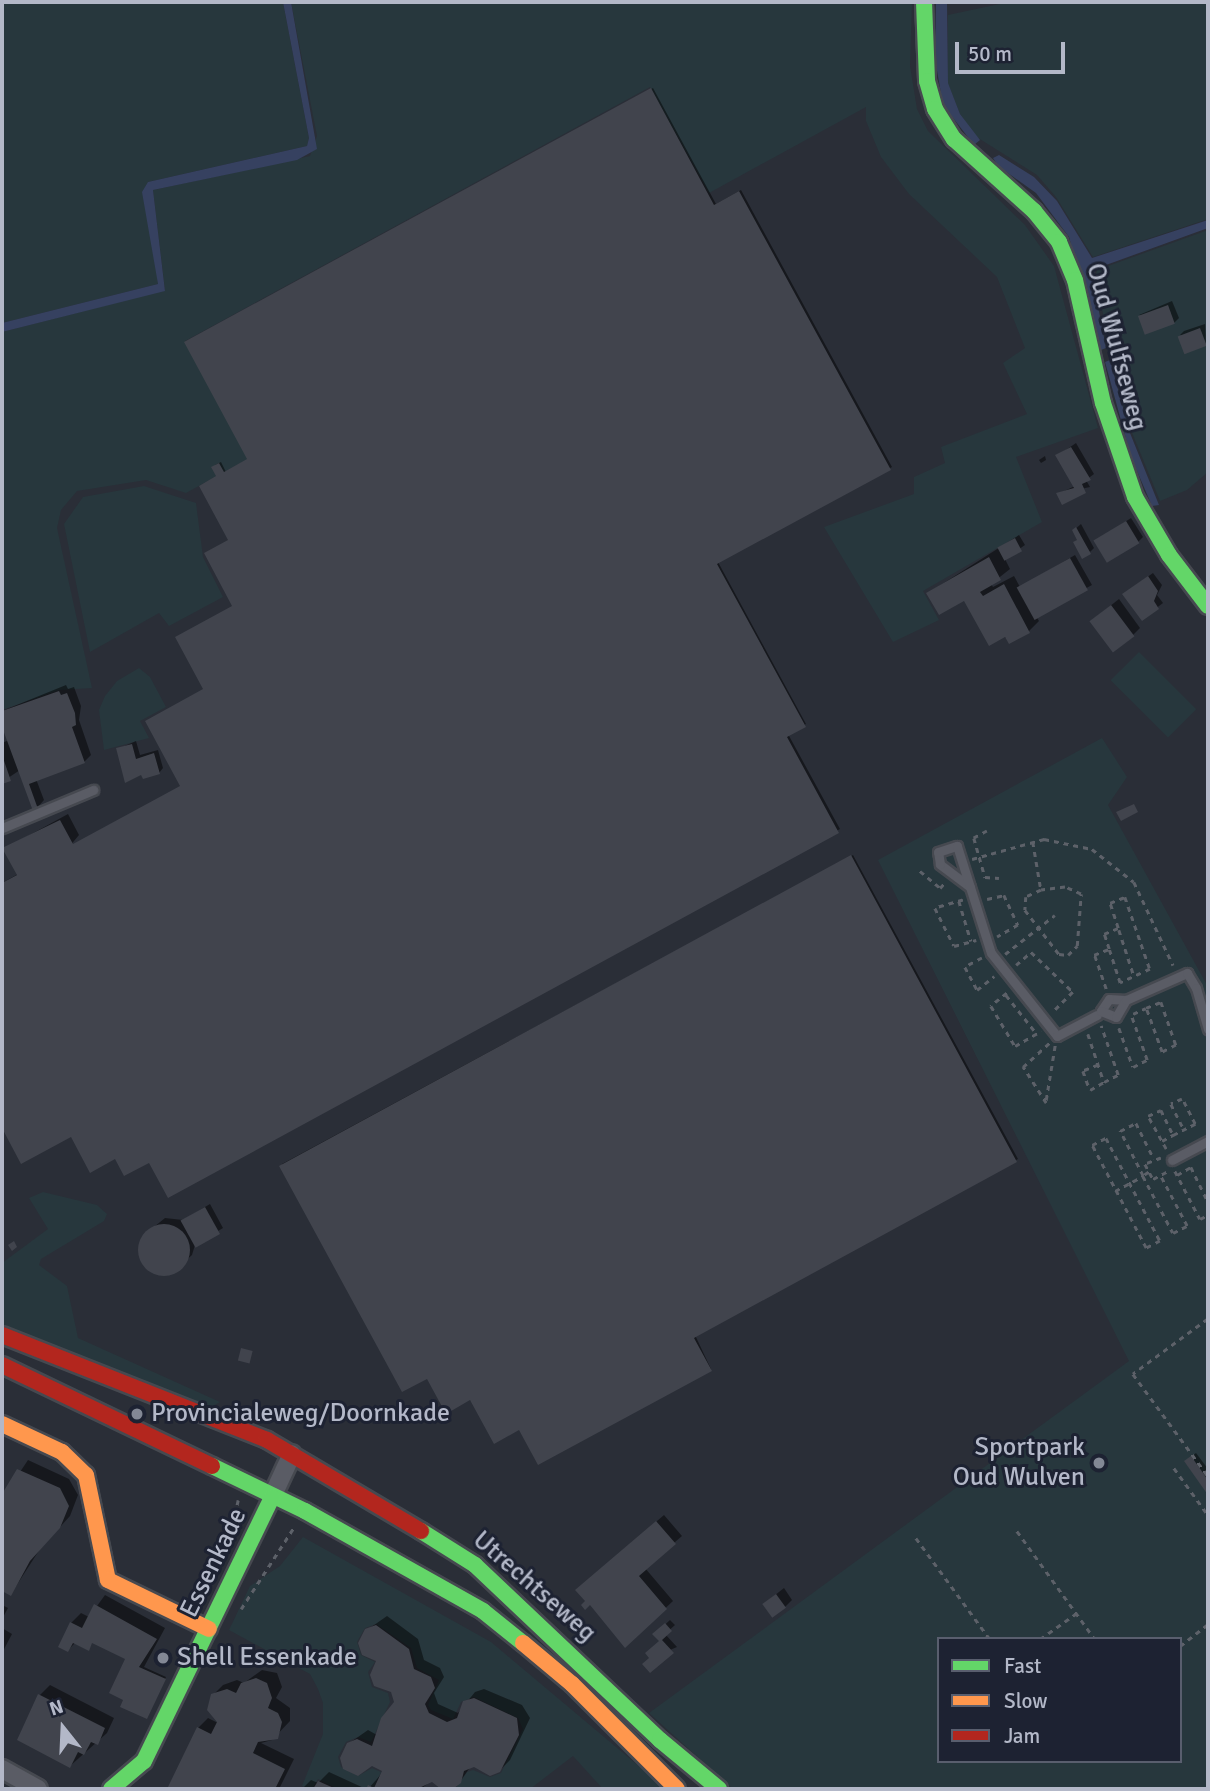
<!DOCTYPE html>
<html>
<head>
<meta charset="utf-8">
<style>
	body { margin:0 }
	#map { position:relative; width:1210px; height:1791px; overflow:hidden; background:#2a2e37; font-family:Signika,sans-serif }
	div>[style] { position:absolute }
	.green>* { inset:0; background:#27373d; transform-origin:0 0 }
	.water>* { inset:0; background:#364160 }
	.shadow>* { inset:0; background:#0007 }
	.building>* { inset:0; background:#41444d; transform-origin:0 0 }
	.round { border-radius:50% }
	.path>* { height:2.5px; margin-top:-1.25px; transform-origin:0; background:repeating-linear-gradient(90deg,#5d6169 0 5px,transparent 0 10px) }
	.roads { filter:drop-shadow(2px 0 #464950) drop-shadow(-2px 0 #464950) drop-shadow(0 2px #464950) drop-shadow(0 -2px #464950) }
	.lane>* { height:9px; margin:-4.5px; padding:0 4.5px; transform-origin:4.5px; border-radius:4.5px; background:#5a5c65 }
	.street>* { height:18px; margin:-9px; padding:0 9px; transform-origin:9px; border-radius:9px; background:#5a5c65 }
	.fast>* { height:16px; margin:-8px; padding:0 8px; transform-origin:8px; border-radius:8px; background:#63d668 }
	.slow>* { height:16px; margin:-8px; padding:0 8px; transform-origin:8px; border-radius:8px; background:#ff974d }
	.jam>* { height:16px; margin:-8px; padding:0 8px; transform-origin:8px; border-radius:8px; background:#b3261e }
	.dots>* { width:19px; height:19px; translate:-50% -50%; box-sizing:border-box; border:4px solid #1d2232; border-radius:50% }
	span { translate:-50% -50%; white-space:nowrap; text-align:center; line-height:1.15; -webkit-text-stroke:6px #1d2232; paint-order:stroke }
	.street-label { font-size:26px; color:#b3b8c8 }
	.poi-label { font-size:26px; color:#b3b8c8 }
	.left { translate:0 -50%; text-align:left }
	.right { translate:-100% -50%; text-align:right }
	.frame { position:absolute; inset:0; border:4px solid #b3b8c8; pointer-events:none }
	.legend { position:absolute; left:937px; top:1637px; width:245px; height:126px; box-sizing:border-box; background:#1d2232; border:2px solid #595e6e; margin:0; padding:9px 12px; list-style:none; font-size:21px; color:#b3b8c8 }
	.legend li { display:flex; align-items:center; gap:14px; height:35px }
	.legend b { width:35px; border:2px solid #595e6e }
	.north { position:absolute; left:28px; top:1693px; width:70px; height:70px; -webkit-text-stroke:5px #1d2232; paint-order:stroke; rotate:342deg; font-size:19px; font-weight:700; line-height:28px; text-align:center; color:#b3b8c8 }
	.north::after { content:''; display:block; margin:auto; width:24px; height:32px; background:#b3b8c8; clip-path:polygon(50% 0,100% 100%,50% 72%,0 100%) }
	.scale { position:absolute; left:955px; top:42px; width:110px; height:32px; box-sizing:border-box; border:4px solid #b3b8c8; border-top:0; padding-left:9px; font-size:21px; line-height:24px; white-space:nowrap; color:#b3b8c8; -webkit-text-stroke:5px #1d2232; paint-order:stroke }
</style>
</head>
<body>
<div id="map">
	<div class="green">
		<div style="clip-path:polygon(2px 2px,283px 2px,309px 138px,307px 146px,148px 182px,158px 284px,2px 323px)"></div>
		<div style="clip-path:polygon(291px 2px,912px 2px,910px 66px,917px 109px,928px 131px,1025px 225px,1054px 266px,1098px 428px,1016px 457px,1042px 522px,923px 591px,939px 620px,893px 642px,824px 527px,914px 494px,914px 477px,945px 463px,941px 447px,1027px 414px,1003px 363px,1025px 348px,997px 277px,909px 194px,881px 157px,866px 121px,866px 107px,709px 193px,650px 87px,185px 341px,248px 459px,186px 493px,146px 480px,77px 491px,61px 510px,57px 528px,92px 688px,59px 690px,2px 710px,2px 332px,165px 290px,153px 190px,310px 156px,317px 136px)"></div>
		<div style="clip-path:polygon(1009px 2px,1208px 2px,1208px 219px,1093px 257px,1056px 197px,1037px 175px,975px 136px,960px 114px,948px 84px,948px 15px)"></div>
		<div style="clip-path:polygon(1208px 230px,1208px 472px,1187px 490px,1160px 501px,1126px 418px,1095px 277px,1097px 270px)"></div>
		<div style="clip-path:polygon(144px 486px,196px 503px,203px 557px,223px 597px,169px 626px,159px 613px,90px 652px,64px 524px,83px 497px)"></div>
		<div style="left:1139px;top:652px;width:81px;height:40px;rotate:45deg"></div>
		<div style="clip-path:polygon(139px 668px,150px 677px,166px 707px,140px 721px,149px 738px,104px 750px,99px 710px,105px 696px,117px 681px)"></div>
		<div style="clip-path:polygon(evenodd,1102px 738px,1127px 777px,1108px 805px,1208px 987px,1208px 1789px,733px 1789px,649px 1713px,1129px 1361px,878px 860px,1102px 738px,939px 1639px,1180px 1639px,1180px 1761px,939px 1761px,939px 1639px)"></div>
		<div style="clip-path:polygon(43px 1192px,97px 1205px,107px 1214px,104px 1221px,41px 1259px,39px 1265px,67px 1286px,78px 1338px,220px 1402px,211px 1407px,2px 1326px,2px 1263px,48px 1229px,29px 1198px)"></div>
		<div style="clip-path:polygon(303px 1537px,491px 1642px,666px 1789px,603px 1789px,573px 1756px,530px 1789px,455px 1789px,467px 1772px,473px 1770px,490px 1777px,501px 1773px,523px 1729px,518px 1718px,474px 1697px,461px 1702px,453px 1719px,431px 1710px,428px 1705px,439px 1680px,417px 1668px,411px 1648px,376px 1624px,365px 1628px,357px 1642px,361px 1655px,375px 1662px,368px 1672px,372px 1687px,388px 1693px,390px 1702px,371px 1742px,358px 1737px,346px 1742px,338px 1757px,341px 1767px,358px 1776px,372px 1768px,381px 1772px,374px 1787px,338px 1789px,318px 1779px,312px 1789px,302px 1786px,323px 1734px,323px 1703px,318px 1689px,310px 1674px,229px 1630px,250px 1586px,280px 1566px)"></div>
	</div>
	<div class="water">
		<div style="clip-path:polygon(283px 2px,291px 2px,317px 149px,297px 160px,153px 190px,165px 291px,2px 332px,2px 323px,158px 284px,142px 192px,148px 182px,307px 146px,309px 138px)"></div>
		<div style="clip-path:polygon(936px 2px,947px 2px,948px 83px,960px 114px,980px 140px,974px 145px,943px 105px,935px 59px)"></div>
		<div style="clip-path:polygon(999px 155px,1034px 177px,1057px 201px,1092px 258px,1208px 220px,1208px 228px,1095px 269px,1093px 280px,1106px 348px,1101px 350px,1069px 237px,1036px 193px,998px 166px,993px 158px)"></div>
		<div style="clip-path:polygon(1110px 360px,1130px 433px,1159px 505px,1152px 506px,1131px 457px,1105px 362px)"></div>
	</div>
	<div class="shadow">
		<div style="clip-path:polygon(653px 88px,716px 204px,741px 190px,892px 467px,718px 562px,806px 724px,788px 734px,840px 829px,169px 1195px,150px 1160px,115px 1157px,72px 1135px,2px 1128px,2px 883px,18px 874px,4px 849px,68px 814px,79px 835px,69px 847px,182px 786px,205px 689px,234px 605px,230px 539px,215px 465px,221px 462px,226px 472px,249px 459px,188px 341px)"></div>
		<div style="clip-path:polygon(1172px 301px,1179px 318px,1174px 323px,1139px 315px)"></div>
		<div style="clip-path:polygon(1205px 324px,1206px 344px,1180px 335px,1184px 331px)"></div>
		<div style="clip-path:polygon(1076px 443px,1094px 474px,1086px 480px,1090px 487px,1058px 494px,1075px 486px,1057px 456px)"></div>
		<div style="clip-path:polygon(1045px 456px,1046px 460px,1041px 463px,1039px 460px)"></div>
		<div style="clip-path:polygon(1131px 518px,1143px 537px,1138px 542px,1096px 541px)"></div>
		<div style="clip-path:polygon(1081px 524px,1094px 548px,1090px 552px,1074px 530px)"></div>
		<div style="clip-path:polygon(1019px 535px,1025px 545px,1005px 559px,1010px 569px,991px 584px,993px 587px,1014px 576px,1020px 587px,1075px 555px,1092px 585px,1036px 616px,1039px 621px,1029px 631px,1010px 642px,964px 599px,928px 593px)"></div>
		<div style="clip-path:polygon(1153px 573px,1162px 585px,1157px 595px,1163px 603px,1142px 619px,1129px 590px)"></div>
		<div style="clip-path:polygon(1119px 599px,1140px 628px,1133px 635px,1091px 621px)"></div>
		<div style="clip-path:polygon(66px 685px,68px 689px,74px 687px,81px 706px,79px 720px,91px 755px,84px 762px,36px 779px,44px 800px,37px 808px,20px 770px,2px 782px,2px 743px,9px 740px,2px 711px)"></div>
		<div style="clip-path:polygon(136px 741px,140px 755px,158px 750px,163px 768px,159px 773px,118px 749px)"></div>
		<div style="clip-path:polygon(853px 855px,1018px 1159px,695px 1335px,711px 1369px,520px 1428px,427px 1376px,282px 1164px)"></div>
		<div style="clip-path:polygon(210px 1204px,223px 1228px,195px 1245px,192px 1255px,171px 1274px,156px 1273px,140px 1257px,144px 1235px,165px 1218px,183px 1220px)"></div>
		<div style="clip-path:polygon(1196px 1453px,1208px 1469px,1208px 1492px,1186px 1461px)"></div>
		<div style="clip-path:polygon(28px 1460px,69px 1479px,78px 1495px,70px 1516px,40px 1549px,11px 1594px,2px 1589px,2px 1499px)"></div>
		<div style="clip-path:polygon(664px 1515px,682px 1536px,645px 1568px,673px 1601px,625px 1646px,585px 1583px)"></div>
		<div style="clip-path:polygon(784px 1588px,792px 1600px,785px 1607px,765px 1603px)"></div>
		<div style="clip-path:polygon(105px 1595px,165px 1628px,144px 1667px,166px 1677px,148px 1715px,127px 1658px,92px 1641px,75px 1643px,68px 1650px,60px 1646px,71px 1623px,81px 1613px,89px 1617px)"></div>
		<div style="clip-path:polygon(2px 1605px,8px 1608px,2px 1619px)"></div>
		<div style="clip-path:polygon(387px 1616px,418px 1639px,424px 1660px,440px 1668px,444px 1677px,434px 1693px,438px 1704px,458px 1713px,475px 1692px,484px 1689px,522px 1705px,530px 1718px,510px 1760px,499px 1771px,471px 1766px,457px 1786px,448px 1789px,432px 1780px,421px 1789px,368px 1789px,385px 1770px,373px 1765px,353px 1772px,348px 1744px,368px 1730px,377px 1735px,396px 1703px,367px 1630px)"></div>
		<div style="clip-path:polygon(670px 1620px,675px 1625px,665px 1634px,677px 1647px,651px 1658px,661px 1641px,655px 1634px)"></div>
		<div style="clip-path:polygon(2px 1628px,12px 1634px,2px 1653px)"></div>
		<div style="clip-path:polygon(262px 1670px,277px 1673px,282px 1687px,276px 1698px,290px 1708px,290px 1721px,272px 1740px,261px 1743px,294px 1759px,279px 1789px,169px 1789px,198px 1728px,208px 1718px,220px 1724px,213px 1695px,223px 1685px,237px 1680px,244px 1683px)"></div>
		<div style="clip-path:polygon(50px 1685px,114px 1718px,107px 1733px,70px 1766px,19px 1739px,40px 1695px)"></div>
		<div style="clip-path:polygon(329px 1772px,366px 1789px,302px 1789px,311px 1780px,318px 1783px)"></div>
	</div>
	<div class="building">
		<div style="clip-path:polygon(651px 88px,714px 205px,739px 191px,891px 470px,717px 564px,806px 727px,787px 737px,839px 833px,168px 1198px,149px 1163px,124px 1176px,115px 1159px,90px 1173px,71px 1137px,21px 1164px,2px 1128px,2px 883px,17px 875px,2px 848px,60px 820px,73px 844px,180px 786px,145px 721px,203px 689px,175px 637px,232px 606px,204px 553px,228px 540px,199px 486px,216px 476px,211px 467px,219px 463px,224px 472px,247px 459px,184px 342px)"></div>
		<div style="left:1168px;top:305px;width:20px;height:32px;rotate:70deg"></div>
		<div style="left:1200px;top:328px;width:19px;height:24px;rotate:69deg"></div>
		<div style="clip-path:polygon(1071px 447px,1091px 480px,1082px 484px,1086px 493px,1062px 505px,1056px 493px,1074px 488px,1055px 455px)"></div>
		<div style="left:1126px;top:521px;width:26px;height:38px;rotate:59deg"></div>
		<div style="clip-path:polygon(1076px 527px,1091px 554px,1082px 559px,1073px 542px,1077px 540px,1072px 530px)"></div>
		<div style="left:1015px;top:538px;width:15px;height:20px;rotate:62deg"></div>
		<div style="clip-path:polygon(989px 557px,1001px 580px,980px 592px,983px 596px,1004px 584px,1030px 633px,1009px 644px,1005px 637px,989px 646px,964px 601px,939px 615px,926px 593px)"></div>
		<div style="left:1070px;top:558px;width:37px;height:61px;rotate:61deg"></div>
		<div style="clip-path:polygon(1148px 576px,1158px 591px,1154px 601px,1159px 609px,1142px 621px,1122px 594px)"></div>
		<div style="left:1111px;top:605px;width:39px;height:27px;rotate:53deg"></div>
		<div style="clip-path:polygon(59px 691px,61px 695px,67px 693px,75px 713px,76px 725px,72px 727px,85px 763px,29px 784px,38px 809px,33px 811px,2px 727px,2px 711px)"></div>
		<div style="clip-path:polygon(132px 744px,136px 759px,154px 753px,160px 774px,143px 779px,141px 775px,125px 783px,116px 748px)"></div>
		<div style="clip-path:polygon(2px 755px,11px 781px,2px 784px)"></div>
		<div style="clip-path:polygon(1134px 804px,1138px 812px,1121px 821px,1116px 812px)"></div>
		<div style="clip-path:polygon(851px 855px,1017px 1162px,694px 1338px,712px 1371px,538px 1465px,519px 1430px,494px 1444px,470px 1400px,446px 1414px,427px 1379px,402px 1392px,279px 1166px)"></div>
		<div style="left:205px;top:1207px;width:31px;height:28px;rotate:61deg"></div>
		<div class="round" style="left:138px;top:1224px;width:52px;height:52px"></div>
		<div style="clip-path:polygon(14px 1241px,17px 1247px,12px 1251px,8px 1245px)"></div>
		<div style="left:241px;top:1348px;width:12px;height:13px;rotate:14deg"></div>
		<div style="clip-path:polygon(1191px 1456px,1208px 1480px,1208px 1495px,1184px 1461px)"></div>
		<div style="clip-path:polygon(17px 1469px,60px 1488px,69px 1506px,60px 1528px,30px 1561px,11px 1596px,2px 1591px,2px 1494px)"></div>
		<div style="clip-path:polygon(656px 1521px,676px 1544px,639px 1576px,667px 1609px,625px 1648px,590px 1605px,585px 1610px,581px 1605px,585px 1601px,575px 1590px)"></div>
		<div style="left:776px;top:1594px;width:17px;height:17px;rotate:54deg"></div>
		<div style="clip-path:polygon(94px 1604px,157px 1639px,139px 1667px,166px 1679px,147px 1719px,120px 1707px,123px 1700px,109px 1693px,125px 1659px,92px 1643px,89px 1651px,73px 1643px,68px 1652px,58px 1647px,70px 1622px,82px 1628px)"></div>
		<div style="clip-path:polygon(665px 1623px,672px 1631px,662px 1640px,674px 1653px,650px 1673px,642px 1664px,649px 1658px,645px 1653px,659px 1641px,652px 1634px)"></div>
		<div style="clip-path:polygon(376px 1625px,409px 1649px,414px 1669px,431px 1677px,435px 1688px,425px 1704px,429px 1713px,447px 1722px,457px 1718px,463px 1701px,474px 1698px,517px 1718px,519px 1735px,500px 1772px,490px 1776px,474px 1767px,464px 1771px,461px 1783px,453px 1789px,441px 1789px,432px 1782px,417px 1789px,366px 1789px,368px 1785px,374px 1788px,382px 1771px,372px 1766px,358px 1776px,343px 1769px,340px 1758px,347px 1743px,357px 1739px,372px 1746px,381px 1718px,394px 1702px,391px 1692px,374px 1686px,370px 1675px,376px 1661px,362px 1655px,358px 1643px,365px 1629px)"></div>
		<div style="clip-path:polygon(256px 1678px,267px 1683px,272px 1698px,268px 1708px,278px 1713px,282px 1722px,278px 1739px,258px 1742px,253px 1753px,285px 1769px,275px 1789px,167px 1789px,197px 1727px,211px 1734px,217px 1722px,207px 1710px,211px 1694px,227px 1689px,236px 1693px,241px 1683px)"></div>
		<div style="clip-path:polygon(38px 1694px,105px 1728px,98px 1745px,91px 1742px,84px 1755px,78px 1752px,70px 1768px,17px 1740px)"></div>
		<div style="clip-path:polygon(318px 1781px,336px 1789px,313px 1789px)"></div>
	</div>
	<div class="path">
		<div style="left:987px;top:831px;width:15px;rotate:152deg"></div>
		<div style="left:974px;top:838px;width:41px;rotate:74.2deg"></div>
		<div style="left:985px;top:877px;width:14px;rotate:4deg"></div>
		<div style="left:1033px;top:842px;width:49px;rotate:80.5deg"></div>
		<div style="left:1041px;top:890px;width:17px;rotate:155deg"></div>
		<div style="left:1026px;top:897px;width:13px;rotate:94deg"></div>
		<div style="left:1025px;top:910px;width:56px;rotate:52.3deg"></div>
		<div style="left:1059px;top:954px;width:9px;rotate:6deg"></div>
		<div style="left:1068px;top:955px;width:13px;rotate:-45deg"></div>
		<div style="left:1077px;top:946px;width:52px;rotate:-85.6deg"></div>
		<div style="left:1081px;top:894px;width:17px;rotate:-156deg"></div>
		<div style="left:1065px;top:887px;width:24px;rotate:173deg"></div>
		<div style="left:972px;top:859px;width:75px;rotate:-15.5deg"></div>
		<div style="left:1044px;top:839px;width:49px;rotate:11.8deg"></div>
		<div style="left:1092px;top:849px;width:53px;rotate:38.2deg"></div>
		<div style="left:1134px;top:882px;width:92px;rotate:64.8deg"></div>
		<div style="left:920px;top:871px;width:26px;rotate:40deg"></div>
		<div style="left:940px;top:888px;width:9px;rotate:-49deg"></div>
		<div style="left:987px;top:899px;width:17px;rotate:-13deg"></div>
		<div style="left:1004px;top:895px;width:33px;rotate:65deg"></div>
		<div style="left:1018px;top:925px;width:24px;rotate:150deg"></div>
		<div style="left:963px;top:900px;width:29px;rotate:164deg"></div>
		<div style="left:935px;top:908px;width:42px;rotate:63.4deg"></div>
		<div style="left:954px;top:946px;width:23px;rotate:-15deg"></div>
		<div style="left:959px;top:901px;width:42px;rotate:73.3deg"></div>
		<div style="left:1119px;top:930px;width:48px;rotate:71.9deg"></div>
		<div style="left:1005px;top:954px;width:63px;rotate:-38deg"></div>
		<div style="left:982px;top:958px;width:19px;rotate:152deg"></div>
		<div style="left:965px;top:967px;width:26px;rotate:62deg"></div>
		<div style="left:977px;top:990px;width:22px;rotate:-39deg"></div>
		<div style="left:1016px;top:965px;width:20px;rotate:-41deg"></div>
		<div style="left:1031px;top:952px;width:58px;rotate:43.6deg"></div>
		<div style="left:1073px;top:992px;width:27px;rotate:135deg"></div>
		<div style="left:1106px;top:989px;width:36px;rotate:-109deg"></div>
		<div style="left:1094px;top:955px;width:16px;rotate:-22deg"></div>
		<div style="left:1109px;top:949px;width:16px;rotate:-108deg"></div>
		<div style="left:1104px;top:934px;width:15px;rotate:-23deg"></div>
		<div style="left:1118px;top:928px;width:26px;rotate:-108deg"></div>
		<div style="left:1110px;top:903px;width:16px;rotate:-22deg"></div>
		<div style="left:1125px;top:897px;width:76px;rotate:70.9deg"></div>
		<div style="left:1150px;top:969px;width:33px;rotate:155deg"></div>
		<div style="left:1120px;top:983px;width:36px;rotate:-108deg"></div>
		<div style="left:1007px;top:993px;width:21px;rotate:141deg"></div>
		<div style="left:991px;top:1006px;width:47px;rotate:59deg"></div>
		<div style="left:1015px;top:1046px;width:30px;rotate:-30deg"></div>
		<div style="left:1006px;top:995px;width:50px;rotate:51.5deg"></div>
		<div style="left:1133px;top:1014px;width:14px;rotate:-25deg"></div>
		<div style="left:1146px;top:1008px;width:16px;rotate:-22deg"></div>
		<div style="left:1161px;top:1002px;width:46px;rotate:70.8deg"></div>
		<div style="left:1176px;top:1045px;width:16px;rotate:153deg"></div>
		<div style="left:1162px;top:1052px;width:47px;rotate:-110deg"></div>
		<div style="left:1119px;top:1028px;width:41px;rotate:70.3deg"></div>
		<div style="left:1133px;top:1067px;width:16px;rotate:-27deg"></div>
		<div style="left:1147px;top:1060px;width:48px;rotate:-109.6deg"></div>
		<div style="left:1088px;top:1034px;width:51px;rotate:71.6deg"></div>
		<div style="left:1104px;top:1082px;width:16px;rotate:-27deg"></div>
		<div style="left:1118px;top:1075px;width:52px;rotate:-109.1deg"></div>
		<div style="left:1057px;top:1036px;width:68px;rotate:99.3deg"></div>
		<div style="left:1046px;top:1103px;width:43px;rotate:-122.6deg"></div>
		<div style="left:1023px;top:1067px;width:46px;rotate:-42.4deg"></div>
		<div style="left:1098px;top:1065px;width:16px;rotate:158deg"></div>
		<div style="left:1083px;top:1071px;width:20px;rotate:70deg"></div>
		<div style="left:1090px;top:1090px;width:16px;rotate:-30deg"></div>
		<div style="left:1106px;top:1138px;width:116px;rotate:62.3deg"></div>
		<div style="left:1160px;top:1241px;width:16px;rotate:153deg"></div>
		<div style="left:1146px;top:1248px;width:116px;rotate:-117.7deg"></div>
		<div style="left:1092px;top:1145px;width:16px;rotate:-27deg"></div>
		<div style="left:1162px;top:1141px;width:13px;rotate:-29deg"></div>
		<div style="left:1166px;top:1149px;width:38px;rotate:-119deg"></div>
		<div style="left:1148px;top:1116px;width:14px;rotate:-25deg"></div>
		<div style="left:1161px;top:1110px;width:28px;rotate:64deg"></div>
		<div style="left:1173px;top:1135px;width:25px;rotate:-27deg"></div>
		<div style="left:1195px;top:1124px;width:28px;rotate:-117deg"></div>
		<div style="left:1182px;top:1099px;width:12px;rotate:156deg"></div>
		<div style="left:1171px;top:1104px;width:28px;rotate:63deg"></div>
		<div style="left:1161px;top:1158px;width:17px;rotate:159deg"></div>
		<div style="left:1145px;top:1164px;width:17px;rotate:62deg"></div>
		<div style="left:1153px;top:1179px;width:17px;rotate:-28deg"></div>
		<div style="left:1175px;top:1171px;width:54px;rotate:62.5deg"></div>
		<div style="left:1200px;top:1219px;width:9px;rotate:-27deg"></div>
		<div style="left:1149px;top:1172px;width:7px;rotate:146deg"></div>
		<div style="left:1143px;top:1176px;width:51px;rotate:-117.1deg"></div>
		<div style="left:1120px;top:1131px;width:18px;rotate:-27deg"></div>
		<div style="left:1136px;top:1123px;width:40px;rotate:63.4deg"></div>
		<div style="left:1177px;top:1175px;width:16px;rotate:-30deg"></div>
		<div style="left:1191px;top:1167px;width:39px;rotate:64deg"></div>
		<div style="left:1115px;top:1191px;width:32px;rotate:-28deg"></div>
		<div style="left:1143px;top:1176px;width:64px;rotate:62.2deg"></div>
		<div style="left:1173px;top:1233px;width:16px;rotate:-27deg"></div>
		<div style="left:1187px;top:1226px;width:58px;rotate:-117.9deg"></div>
		<div style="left:1208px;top:1319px;width:93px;rotate:143.7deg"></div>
		<div style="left:1133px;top:1374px;width:127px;rotate:53.7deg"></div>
		<div style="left:1174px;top:1468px;width:58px;rotate:54.1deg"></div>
		<div style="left:1017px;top:1531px;width:133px;rotate:54.2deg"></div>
		<div style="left:916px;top:1538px;width:125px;rotate:53.8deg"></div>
		<div style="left:228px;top:1544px;width:45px;rotate:-77.2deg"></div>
		<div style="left:241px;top:1609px;width:98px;rotate:-57.1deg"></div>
		<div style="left:1040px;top:1639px;width:45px;rotate:-35.1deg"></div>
		<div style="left:1180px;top:1646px;width:36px;rotate:-38deg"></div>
	</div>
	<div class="roads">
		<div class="lane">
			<div style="left:2px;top:828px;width:99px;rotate:-22.7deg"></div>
			<div style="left:970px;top:887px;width:38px;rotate:-143deg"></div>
			<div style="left:940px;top:864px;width:12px;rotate:-99deg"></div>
			<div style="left:938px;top:852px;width:20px;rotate:-18deg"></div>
			<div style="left:957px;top:846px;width:112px;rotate:72.4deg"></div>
			<div style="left:991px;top:953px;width:106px;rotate:51.5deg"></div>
			<div style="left:1057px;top:1036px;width:45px;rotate:-27.7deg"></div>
			<div style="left:1126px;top:1000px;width:17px;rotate:-177deg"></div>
			<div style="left:1109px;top:999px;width:14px;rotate:124deg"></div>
			<div style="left:1101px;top:1011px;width:16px;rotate:22deg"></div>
			<div style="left:1116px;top:1017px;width:20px;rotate:-60deg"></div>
			<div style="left:1126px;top:1000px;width:67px;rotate:-23.9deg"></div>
			<div style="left:1187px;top:973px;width:17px;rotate:59deg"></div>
			<div style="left:1196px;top:988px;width:43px;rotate:73.7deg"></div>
			<div style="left:1172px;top:1160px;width:41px;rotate:-27.8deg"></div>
		</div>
		<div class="street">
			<div style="left:272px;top:1497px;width:47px;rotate:-65.1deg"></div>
			<div style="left:2px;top:1769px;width:41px;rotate:29.1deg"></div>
		</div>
		<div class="fast">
			<div style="left:924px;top:2px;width:79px;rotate:87.8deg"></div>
			<div style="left:927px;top:81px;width:29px;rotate:74deg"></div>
			<div style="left:935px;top:109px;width:36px;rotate:58deg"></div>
			<div style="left:954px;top:139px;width:108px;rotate:42deg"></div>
			<div style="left:1034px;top:211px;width:40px;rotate:51deg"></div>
			<div style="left:1059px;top:242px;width:41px;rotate:67.2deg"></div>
			<div style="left:1075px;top:280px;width:126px;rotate:77.2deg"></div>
			<div style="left:1103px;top:403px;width:99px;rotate:71.2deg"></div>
			<div style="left:1135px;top:497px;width:67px;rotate:59.6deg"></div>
			<div style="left:1169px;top:555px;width:64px;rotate:52.6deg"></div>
			<div style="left:212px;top:1466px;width:103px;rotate:25.8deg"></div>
			<div style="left:305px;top:1511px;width:204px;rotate:29.3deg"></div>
			<div style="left:483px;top:1611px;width:51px;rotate:38.7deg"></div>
			<div style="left:421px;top:1531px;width:64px;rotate:32.2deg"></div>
			<div style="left:475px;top:1565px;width:255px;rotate:43.4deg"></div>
			<div style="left:660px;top:1740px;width:77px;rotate:39.7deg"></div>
			<div style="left:111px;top:1789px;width:43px;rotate:-40.3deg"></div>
			<div style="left:144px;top:1761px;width:293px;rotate:-64.1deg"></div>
		</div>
		<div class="slow">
			<div style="left:2px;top:1424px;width:66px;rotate:25deg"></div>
			<div style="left:62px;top:1452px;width:33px;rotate:44deg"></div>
			<div style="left:86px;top:1475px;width:107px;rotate:78.2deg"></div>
			<div style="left:108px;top:1580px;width:112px;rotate:25.9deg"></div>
			<div style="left:523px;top:1643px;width:64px;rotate:39.9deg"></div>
			<div style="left:572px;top:1684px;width:148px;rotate:45deg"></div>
		</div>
		<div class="jam">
			<div style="left:2px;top:1335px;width:285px;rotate:21.6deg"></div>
			<div style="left:267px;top:1440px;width:179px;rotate:30.6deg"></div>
			<div style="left:2px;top:1365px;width:233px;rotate:25.7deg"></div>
		</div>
	</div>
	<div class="dots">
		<div style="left:137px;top:1414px;background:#838895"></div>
		<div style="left:1099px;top:1463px;background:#838895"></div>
		<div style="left:163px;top:1658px;background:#838895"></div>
	</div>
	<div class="street-label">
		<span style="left:1116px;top:347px;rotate:75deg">Oud Wulfseweg</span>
		<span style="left:214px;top:1563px;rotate:-64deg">Essenkade</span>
		<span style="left:534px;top:1587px;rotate:41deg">Utrechtseweg</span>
	</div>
	<div class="poi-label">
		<span class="left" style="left:151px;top:1414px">Provincialeweg/Doornkade</span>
		<span class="right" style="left:1085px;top:1463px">Sportpark<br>Oud Wulven</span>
		<span class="left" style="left:177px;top:1658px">Shell Essenkade</span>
	</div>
	<div class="frame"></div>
	<ul class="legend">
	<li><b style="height:9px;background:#63d668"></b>Fast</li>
	<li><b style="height:9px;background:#ff974d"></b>Slow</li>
	<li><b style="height:9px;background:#b3261e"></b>Jam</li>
	</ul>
	<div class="north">N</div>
	<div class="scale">50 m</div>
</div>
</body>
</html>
